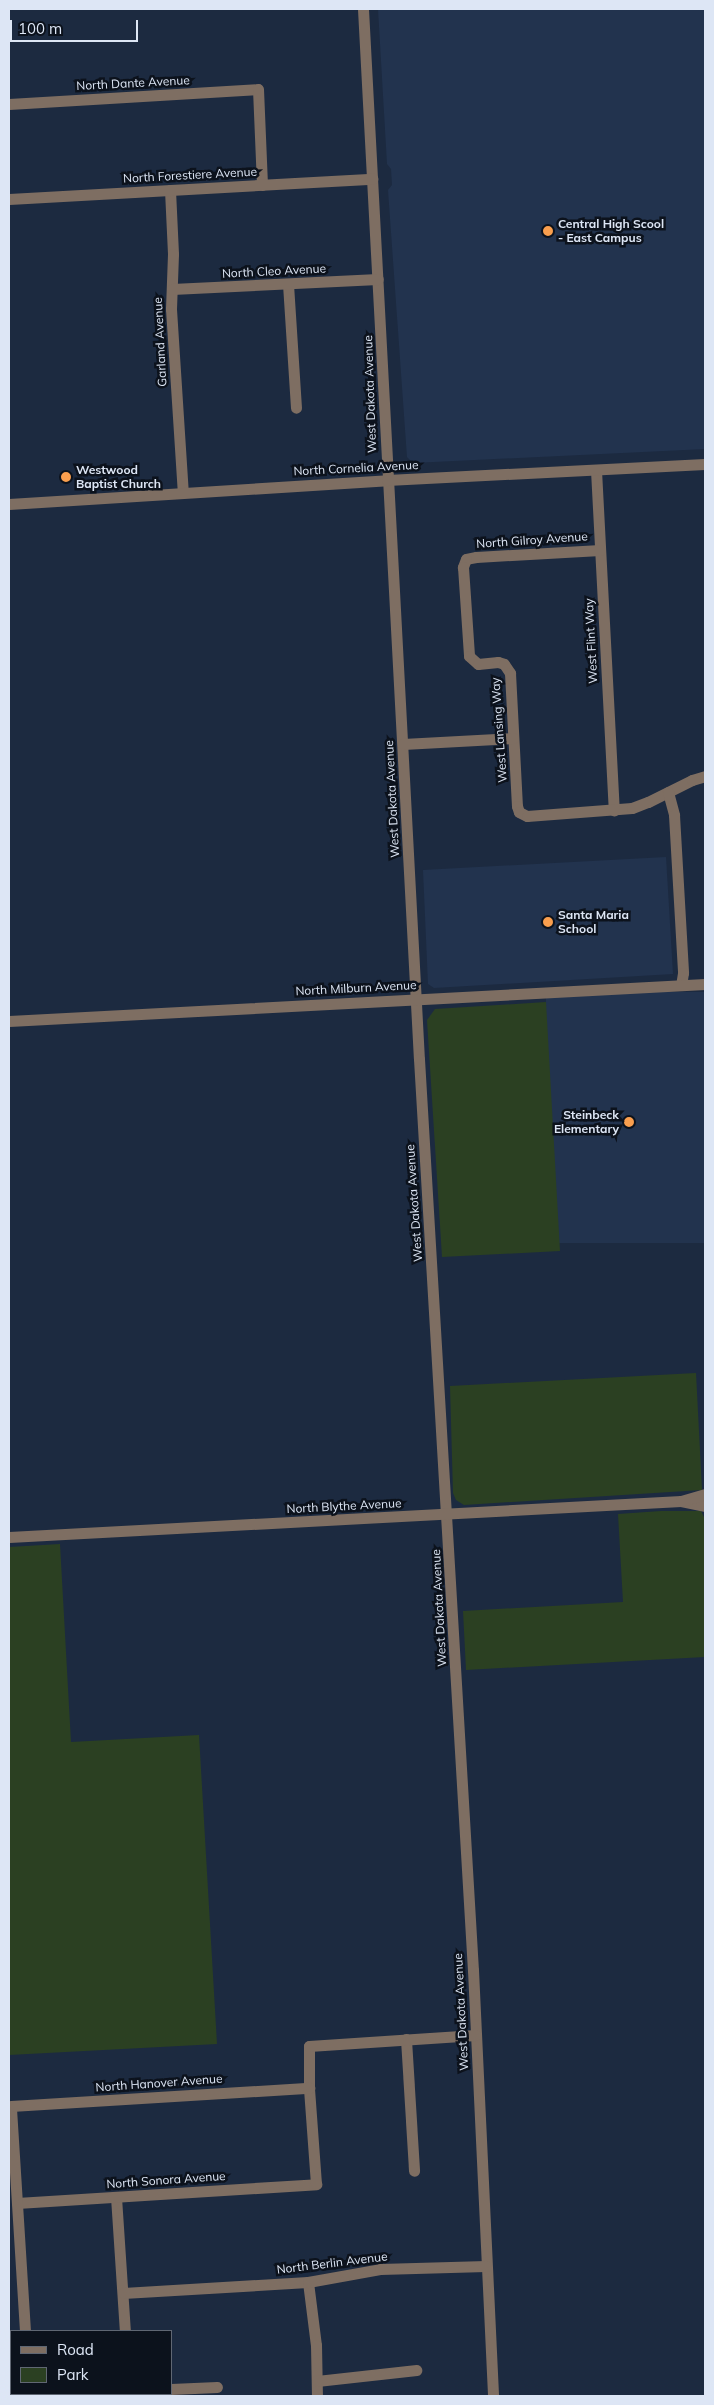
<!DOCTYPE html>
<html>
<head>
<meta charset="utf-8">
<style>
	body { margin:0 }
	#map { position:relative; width:714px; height:2405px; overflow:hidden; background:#1c2a40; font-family:Mulish,sans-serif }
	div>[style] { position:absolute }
	.built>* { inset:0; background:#22334e; transform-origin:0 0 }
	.green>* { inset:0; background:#2b4022 }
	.minor>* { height:11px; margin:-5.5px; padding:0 5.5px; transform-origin:5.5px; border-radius:5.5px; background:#7e6e62 }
	.dots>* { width:14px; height:14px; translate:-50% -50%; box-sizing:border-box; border:2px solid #0c121c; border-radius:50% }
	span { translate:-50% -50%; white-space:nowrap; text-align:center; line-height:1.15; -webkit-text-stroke:5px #0c121c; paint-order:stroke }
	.street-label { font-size:12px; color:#dde6f5 }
	.poi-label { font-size:12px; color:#dde6f5; font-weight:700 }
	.left { translate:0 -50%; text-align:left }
	.right { translate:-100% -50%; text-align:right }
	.frame { position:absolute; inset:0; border:10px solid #dde6f5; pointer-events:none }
	.legend { position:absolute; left:10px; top:2330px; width:162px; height:65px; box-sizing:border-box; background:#0c121c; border:1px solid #606773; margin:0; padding:6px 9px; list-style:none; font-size:15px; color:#dde6f5 }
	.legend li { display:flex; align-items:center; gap:10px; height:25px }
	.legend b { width:25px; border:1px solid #606773 }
	.scale { position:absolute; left:10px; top:20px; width:128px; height:22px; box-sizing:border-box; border:2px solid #dde6f5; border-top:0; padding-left:6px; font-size:15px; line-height:18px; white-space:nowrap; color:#dde6f5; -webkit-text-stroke:4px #0c121c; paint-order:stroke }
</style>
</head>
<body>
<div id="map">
	<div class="built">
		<div style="clip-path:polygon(378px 9px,705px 9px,705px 449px,413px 463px,407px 457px,388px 190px,392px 185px,391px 169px,387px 164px)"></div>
		<div style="clip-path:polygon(666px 857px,673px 974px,434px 988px,428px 984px,423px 870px)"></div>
		<div style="left:705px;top:992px;width:251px;height:159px;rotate:90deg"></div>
	</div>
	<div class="green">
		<div style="clip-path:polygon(546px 1002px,560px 1251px,442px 1257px,427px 1020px,435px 1009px)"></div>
		<div style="clip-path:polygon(696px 1373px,702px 1490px,464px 1505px,456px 1500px,453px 1493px,450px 1386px)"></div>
		<div style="clip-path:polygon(661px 1511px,701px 1511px,704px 1517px,705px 1657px,466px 1670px,463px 1611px,623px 1602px,618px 1514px)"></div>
		<div style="clip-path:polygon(60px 1544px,71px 1742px,199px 1735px,217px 2044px,9px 2055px,9px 1547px)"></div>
	</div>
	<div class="minor">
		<div style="left:363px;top:9px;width:1051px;rotate:86.95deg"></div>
		<div style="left:419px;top:1059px;width:913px;rotate:86.61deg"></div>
		<div style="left:473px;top:1970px;width:426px;rotate:87.3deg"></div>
		<div style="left:9px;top:104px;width:249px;rotate:-3.4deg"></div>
		<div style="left:258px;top:89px;width:96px;rotate:87.6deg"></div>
		<div style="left:170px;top:190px;width:64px;rotate:87.3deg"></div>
		<div style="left:173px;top:254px;width:55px;rotate:92.1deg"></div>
		<div style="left:171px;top:309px;width:184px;rotate:86.3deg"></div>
		<div style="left:9px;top:199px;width:364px;rotate:-3.2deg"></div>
		<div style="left:288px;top:284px;width:124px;rotate:86.3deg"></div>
		<div style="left:172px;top:289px;width:206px;rotate:-2.8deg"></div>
		<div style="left:596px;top:470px;width:341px;rotate:87deg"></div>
		<div style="left:9px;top:504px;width:379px;rotate:-3.6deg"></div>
		<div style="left:387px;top:480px;width:318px;rotate:-2.9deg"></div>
		<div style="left:600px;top:550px;width:124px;rotate:176.8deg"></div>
		<div style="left:476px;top:557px;width:10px;rotate:169deg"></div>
		<div style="left:466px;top:559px;width:9px;rotate:111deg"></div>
		<div style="left:463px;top:567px;width:89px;rotate:86.1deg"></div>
		<div style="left:469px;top:656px;width:12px;rotate:42deg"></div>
		<div style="left:478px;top:664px;width:20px;rotate:-6deg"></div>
		<div style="left:498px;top:662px;width:6px;rotate:18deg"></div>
		<div style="left:504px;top:664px;width:11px;rotate:56deg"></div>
		<div style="left:510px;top:673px;width:133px;rotate:87deg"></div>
		<div style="left:517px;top:806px;width:6px;rotate:72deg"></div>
		<div style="left:519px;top:812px;width:9px;rotate:27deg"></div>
		<div style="left:527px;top:816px;width:105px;rotate:-4.4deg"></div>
		<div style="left:632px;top:808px;width:17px;rotate:-21deg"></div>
		<div style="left:648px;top:802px;width:49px;rotate:-26.6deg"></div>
		<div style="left:692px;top:780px;width:14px;rotate:-17deg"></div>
		<div style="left:403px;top:744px;width:110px;rotate:-3.1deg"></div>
		<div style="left:668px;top:792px;width:24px;rotate:75deg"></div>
		<div style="left:674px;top:815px;width:158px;rotate:86.7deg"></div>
		<div style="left:683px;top:973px;width:12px;rotate:99deg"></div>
		<div style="left:9px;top:1021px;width:697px;rotate:-3.04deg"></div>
		<div style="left:681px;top:1501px;width:25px;rotate:12deg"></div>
		<div style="left:9px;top:1537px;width:673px;rotate:-3.07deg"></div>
		<div style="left:681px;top:1501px;width:25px;rotate:-16deg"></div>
		<div style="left:406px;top:2039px;width:132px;rotate:86.5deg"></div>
		<div style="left:116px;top:2197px;width:134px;rotate:86.2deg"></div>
		<div style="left:17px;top:2203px;width:300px;rotate:-3.6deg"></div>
		<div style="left:316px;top:2184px;width:96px;rotate:-94.2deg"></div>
		<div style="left:309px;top:2088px;width:42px;rotate:-90deg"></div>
		<div style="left:309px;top:2046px;width:167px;rotate:-3.8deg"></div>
		<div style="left:308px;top:2282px;width:64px;rotate:82.8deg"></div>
		<div style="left:316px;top:2345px;width:51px;rotate:88.9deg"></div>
		<div style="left:123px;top:2293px;width:185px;rotate:-3.4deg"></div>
		<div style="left:308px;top:2282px;width:73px;rotate:-10.2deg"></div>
		<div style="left:380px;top:2269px;width:106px;rotate:-1.6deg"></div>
		<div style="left:25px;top:2331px;width:225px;rotate:-93.6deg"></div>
		<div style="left:11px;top:2106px;width:299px;rotate:-3.5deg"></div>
		<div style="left:317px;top:2381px;width:100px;rotate:-6.3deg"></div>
		<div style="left:171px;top:2389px;width:46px;rotate:-2.5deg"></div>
		<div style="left:29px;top:2394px;width:2px;rotate:90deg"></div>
		<div style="left:129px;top:2394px;width:2px;rotate:90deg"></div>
	</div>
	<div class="dots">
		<div style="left:548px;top:231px;background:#fa9f4e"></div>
		<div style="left:66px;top:477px;background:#fa9f4e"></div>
		<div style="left:548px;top:922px;background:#fa9f4e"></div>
		<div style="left:629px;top:1122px;background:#fa9f4e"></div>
	</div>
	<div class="street-label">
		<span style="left:133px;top:83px;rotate:-3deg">North Dante Avenue</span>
		<span style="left:190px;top:175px;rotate:-3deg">North Forestiere Avenue</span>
		<span style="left:274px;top:271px;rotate:-3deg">North Cleo Avenue</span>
		<span style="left:160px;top:342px;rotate:-93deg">Garland Avenue</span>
		<span style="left:370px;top:394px;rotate:-92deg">West Dakota Avenue</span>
		<span style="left:356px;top:468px;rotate:-3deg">North Cornelia Avenue</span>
		<span style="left:532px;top:540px;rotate:-4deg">North Gilroy Avenue</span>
		<span style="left:591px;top:641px;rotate:-93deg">West Flint Way</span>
		<span style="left:499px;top:730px;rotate:-94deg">West Lansing Way</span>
		<span style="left:392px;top:799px;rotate:-93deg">West Dakota Avenue</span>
		<span style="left:356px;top:988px;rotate:-3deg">North Milburn Avenue</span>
		<span style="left:414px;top:1203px;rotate:-94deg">West Dakota Avenue</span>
		<span style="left:344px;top:1506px;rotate:-3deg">North Blythe Avenue</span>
		<span style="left:439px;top:1608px;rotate:-93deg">West Dakota Avenue</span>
		<span style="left:461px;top:2012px;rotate:-93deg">West Dakota Avenue</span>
		<span style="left:159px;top:2083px;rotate:-4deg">North Hanover Avenue</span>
		<span style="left:166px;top:2180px;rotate:-4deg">North Sonora Avenue</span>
		<span style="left:332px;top:2263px;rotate:-7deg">North Berlin Avenue</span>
	</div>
	<div class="poi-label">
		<span class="left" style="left:558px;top:231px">Central High Scool<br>- East Campus</span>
		<span class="left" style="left:76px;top:477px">Westwood<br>Baptist Church</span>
		<span class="left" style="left:558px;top:922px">Santa Maria<br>School</span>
		<span class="right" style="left:619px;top:1122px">Steinbeck<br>Elementary</span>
	</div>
	<div class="frame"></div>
	<ul class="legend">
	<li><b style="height:6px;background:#7e6e62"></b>Road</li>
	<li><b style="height:14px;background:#2b4022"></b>Park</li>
	</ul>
	<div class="scale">100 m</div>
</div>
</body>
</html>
